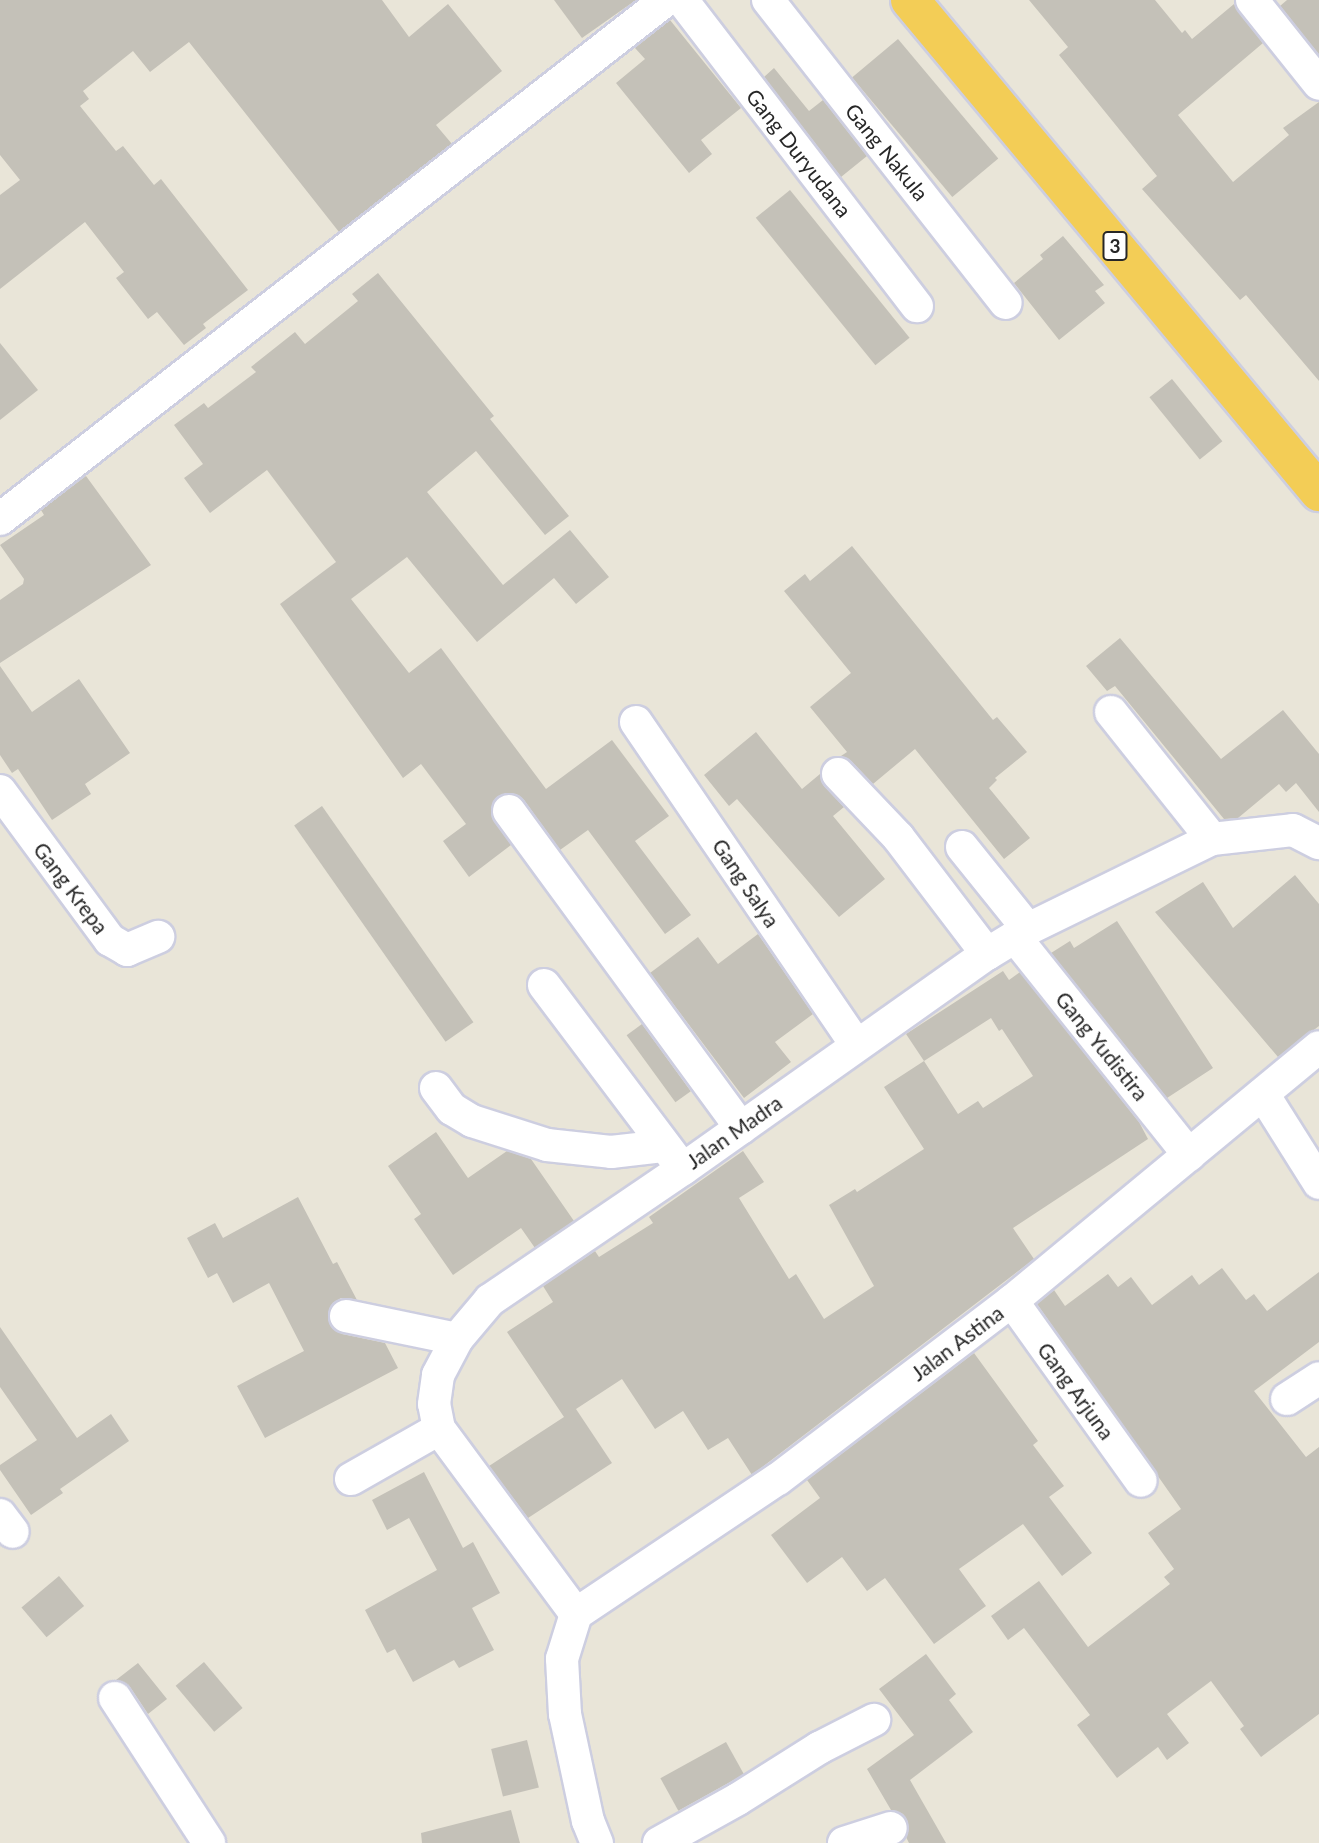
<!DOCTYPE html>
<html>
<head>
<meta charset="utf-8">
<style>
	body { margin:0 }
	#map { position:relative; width:1319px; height:1843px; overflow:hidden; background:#e9e5d8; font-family:Lato,sans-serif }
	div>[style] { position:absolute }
	.building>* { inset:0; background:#c4c1b8; transform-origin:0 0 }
	.roads { filter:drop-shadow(2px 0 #cdcee0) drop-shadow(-2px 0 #cdcee0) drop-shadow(0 2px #cdcee0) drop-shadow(0 -2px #cdcee0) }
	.minor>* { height:32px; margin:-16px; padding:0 16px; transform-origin:16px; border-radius:16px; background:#fff }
	.trunk>* { height:38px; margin:-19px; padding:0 19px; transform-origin:19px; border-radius:19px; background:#f3cd56 }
	span { translate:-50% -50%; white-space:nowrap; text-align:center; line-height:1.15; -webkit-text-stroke:5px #fff; paint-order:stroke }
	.shield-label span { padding:2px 5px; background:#fff; border:2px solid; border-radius:5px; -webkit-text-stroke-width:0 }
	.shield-label { font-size:19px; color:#272727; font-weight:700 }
	.street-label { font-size:21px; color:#272727 }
</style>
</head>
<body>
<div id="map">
	<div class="building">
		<div style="clip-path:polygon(0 0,382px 0,409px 37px,448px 4px,502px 71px,436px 125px,452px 144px,339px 232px,189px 42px,150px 72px,133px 51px,83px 91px,89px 99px,80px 106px,116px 151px,123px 146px,154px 185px,161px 179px,248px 290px,203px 324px,206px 328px,184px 345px,157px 312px,148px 319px,116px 278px,124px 272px,85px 222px,0 289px,0 195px,20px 180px,0 155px)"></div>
		<div style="clip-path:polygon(554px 0,636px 0,582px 38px)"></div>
		<div style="clip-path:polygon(1029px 0,1155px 0,1182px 33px,1185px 30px,1192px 39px,1234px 4px,1263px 43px,1178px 115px,1233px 182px,1289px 135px,1283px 128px,1319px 102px,1319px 381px,1246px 295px,1240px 300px,1142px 189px,1157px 176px,1059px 55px,1068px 47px)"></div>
		<div style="clip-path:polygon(1287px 0,1319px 0,1319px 55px,1280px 6px)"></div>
		<div style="clip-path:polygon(670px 20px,741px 108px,701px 140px,712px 154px,689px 173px,616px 83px,645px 59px,635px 48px)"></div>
		<div style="left:898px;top:39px;width:156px;height:60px;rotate:50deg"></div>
		<div style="clip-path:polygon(774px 68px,809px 111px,823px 100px,867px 156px,841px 177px,764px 77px)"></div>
		<div style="left:790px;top:190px;width:190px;height:44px;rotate:51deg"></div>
		<div style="clip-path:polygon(1063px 236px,1104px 285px,1095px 291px,1105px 303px,1059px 340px,1014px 283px,1043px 259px,1040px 255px)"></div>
		<div style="clip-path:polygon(378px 273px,494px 416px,490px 419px,569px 516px,545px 535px,476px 451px,427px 492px,503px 585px,570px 530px,609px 577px,576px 604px,554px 578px,477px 642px,407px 557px,351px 599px,409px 673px,441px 648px,546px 789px,612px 740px,669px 816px,635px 841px,691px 915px,665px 934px,588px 830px,560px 850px,524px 800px,516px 794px,506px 793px,498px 797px,491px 812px,511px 845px,469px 877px,443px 841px,466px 824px,421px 764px,403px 778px,280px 604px,336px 562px,267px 470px,210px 513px,184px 478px,203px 464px,174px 425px,204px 403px,208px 408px,256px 372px,251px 367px,295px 332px,305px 344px,358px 301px,352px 294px)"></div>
		<div style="clip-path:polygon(0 343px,38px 390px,0 420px)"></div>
		<div style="left:1172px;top:379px;width:80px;height:29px;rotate:51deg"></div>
		<div style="clip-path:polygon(86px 476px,151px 565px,0 663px,0 600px,23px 584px,24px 579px,0 545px,44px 515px,41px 510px)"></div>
		<div style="clip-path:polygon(852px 546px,993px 720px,997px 717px,1027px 752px,995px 778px,997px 780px,989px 788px,1030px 838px,1004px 859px,915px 749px,873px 784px,851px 761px,841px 756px,847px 752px,810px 707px,851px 673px,784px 591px,805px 574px,810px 581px)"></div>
		<div style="clip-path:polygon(1120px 638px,1221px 759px,1283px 710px,1319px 754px,1319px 812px,1296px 783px,1286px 792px,1279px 784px,1238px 818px,1224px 819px,1115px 686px,1107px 691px,1086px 666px)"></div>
		<div style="clip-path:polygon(0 666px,32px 712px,79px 679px,130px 753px,85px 784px,91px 794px,52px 820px,18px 769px,12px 773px,0 755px)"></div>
		<div style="clip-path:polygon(756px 732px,802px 789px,820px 774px,824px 786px,844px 807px,833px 816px,885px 879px,839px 917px,737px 799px,729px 806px,704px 775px)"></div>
		<div style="left:322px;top:806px;width:264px;height:34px;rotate:55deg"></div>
		<div style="clip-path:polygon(1295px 875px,1319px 904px,1319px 1026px,1278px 1057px,1155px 912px,1203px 882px,1233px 928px)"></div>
		<div style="clip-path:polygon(1117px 921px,1213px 1068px,1167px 1098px,1051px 953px,1070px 941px,1074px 948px)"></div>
		<div style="clip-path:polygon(758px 934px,813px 1014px,775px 1042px,791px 1062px,744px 1098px,650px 973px,698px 937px,718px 964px)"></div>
		<div style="clip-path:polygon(evenodd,1003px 971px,1009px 980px,1020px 972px,1139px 1122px,1148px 1139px,1013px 1228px,1034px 1259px,752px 1475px,728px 1438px,708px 1450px,683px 1411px,655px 1429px,622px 1379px,576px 1409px,612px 1463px,528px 1518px,489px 1466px,564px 1417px,507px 1332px,553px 1302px,543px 1286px,595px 1251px,599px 1257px,653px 1223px,649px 1217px,743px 1151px,764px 1182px,739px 1198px,789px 1279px,796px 1274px,824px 1319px,874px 1286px,829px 1205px,855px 1189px,857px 1192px,924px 1149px,884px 1087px,924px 1061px,906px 1034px,1003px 971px,991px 1018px,999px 1031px,1002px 1029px,1033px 1076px,983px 1108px,978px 1101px,958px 1114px,924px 1061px,991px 1018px)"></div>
		<div style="left:642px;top:1024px;width:83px;height:19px;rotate:54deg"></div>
		<div style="clip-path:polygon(436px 1132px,468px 1178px,507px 1151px,531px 1159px,574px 1221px,535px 1248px,521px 1228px,453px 1275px,414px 1219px,421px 1214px,388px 1166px)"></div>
		<div style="clip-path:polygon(298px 1197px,333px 1264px,337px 1262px,357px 1300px,341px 1298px,333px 1303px,328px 1313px,329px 1322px,342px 1334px,385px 1343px,398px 1368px,265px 1438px,237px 1386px,304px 1351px,269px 1283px,233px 1303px,217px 1273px,208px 1278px,187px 1238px,215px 1223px,223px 1238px)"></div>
		<div style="clip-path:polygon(1222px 1268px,1246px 1300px,1254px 1294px,1267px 1311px,1319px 1272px,1319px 1342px,1254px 1391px,1306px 1457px,1319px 1447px,1319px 1714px,1261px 1757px,1240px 1729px,1244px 1726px,1211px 1681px,1167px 1714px,1189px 1743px,1167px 1760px,1158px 1747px,1117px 1778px,1077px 1725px,1090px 1715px,1024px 1628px,1008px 1640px,991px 1616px,1039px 1581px,1088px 1647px,1170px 1584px,1164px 1577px,1174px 1569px,1148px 1533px,1181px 1509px,1037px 1304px,1054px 1290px,1065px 1306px,1108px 1274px,1118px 1287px,1131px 1277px,1152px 1305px,1192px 1275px,1199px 1285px)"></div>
		<div style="clip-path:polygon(0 1327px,77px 1438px,111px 1414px,129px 1441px,60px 1489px,63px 1493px,31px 1515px,0 1470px,0 1465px,37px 1440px,0 1387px)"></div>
		<div style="clip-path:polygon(974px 1353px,1038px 1441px,1033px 1445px,1064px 1486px,1049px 1497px,1092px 1553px,1062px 1576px,1023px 1524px,959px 1569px,986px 1606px,934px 1644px,885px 1578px,867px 1591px,842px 1557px,807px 1583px,771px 1535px,820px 1498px,807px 1480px)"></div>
		<div style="clip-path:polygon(424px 1472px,463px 1548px,473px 1542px,500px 1593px,472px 1608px,494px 1650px,459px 1668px,454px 1660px,413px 1682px,395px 1649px,387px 1653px,365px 1610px,437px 1570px,409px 1518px,387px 1530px,372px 1500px)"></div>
		<div style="left:59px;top:1576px;width:39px;height:49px;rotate:50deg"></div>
		<div style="clip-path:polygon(926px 1654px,956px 1694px,949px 1700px,973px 1732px,910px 1780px,946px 1843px,909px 1843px,906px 1837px,908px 1822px,903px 1814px,891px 1810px,867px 1769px,914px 1735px,879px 1689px)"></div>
		<div style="left:204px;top:1662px;width:60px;height:37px;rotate:50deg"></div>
		<div style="clip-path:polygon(138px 1663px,167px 1699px,148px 1714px,130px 1687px,116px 1680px)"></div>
		<div style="left:527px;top:1740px;width:49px;height:37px;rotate:76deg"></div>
		<div style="left:726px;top:1742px;width:37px;height:75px;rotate:61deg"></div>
		<div style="clip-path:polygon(511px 1810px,520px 1843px,422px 1843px,421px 1833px)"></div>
	</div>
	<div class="roads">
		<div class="minor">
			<div style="left:682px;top:0;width:386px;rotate:52.5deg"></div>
			<div style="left:768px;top:0;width:385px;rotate:51.9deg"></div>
			<div style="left:1252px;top:0;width:107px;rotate:51.4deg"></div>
			<div style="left:0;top:519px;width:844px;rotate:-37.93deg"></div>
			<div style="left:1111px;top:712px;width:162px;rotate:51.5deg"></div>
			<div style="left:636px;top:722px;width:391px;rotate:55.7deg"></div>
			<div style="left:838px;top:774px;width:87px;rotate:46.4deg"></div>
			<div style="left:898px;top:837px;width:147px;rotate:52.7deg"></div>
			<div style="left:0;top:791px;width:185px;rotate:53.6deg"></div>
			<div style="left:110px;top:940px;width:20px;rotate:30deg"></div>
			<div style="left:127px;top:950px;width:34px;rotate:-23deg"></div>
			<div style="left:509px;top:811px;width:393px;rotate:53.8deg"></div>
			<div style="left:962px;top:847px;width:105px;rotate:51.2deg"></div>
			<div style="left:1015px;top:937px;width:279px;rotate:51.4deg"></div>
			<div style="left:544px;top:985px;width:219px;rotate:53deg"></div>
			<div style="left:436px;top:1088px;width:26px;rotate:53deg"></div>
			<div style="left:452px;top:1109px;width:23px;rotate:31deg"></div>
			<div style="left:472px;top:1121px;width:79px;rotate:17.7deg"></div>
			<div style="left:547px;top:1145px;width:64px;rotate:6.2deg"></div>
			<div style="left:611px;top:1152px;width:52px;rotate:-6.6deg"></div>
			<div style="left:1263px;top:1094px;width:105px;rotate:57.8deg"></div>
			<div style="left:1012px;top:1301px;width:221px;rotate:54.4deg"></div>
			<div style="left:346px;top:1316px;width:113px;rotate:11.7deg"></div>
			<div style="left:1287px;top:1399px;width:38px;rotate:-33deg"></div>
			<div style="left:351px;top:1479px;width:101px;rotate:-29.6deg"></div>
			<div style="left:0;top:1515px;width:21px;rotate:53deg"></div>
			<div style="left:576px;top:1614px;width:230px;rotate:-126.5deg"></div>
			<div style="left:439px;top:1429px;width:25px;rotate:-101deg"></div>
			<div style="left:434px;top:1404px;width:29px;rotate:-82deg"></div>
			<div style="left:438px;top:1375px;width:41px;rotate:-62.2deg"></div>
			<div style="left:457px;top:1339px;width:51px;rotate:-49.8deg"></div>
			<div style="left:490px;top:1300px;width:233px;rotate:-34.2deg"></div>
			<div style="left:683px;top:1169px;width:372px;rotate:-35.3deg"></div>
			<div style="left:987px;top:954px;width:48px;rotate:-31.4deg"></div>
			<div style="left:1028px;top:929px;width:205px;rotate:-26.1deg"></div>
			<div style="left:1212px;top:839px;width:81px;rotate:-6.3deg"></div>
			<div style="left:1293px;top:830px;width:29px;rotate:27deg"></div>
			<div style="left:576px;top:1614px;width:243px;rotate:-33.8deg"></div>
			<div style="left:778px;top:1479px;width:294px;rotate:-37.3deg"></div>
			<div style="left:1012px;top:1301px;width:398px;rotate:-39.6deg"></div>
			<div style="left:576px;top:1614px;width:47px;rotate:107.3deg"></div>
			<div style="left:562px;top:1659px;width:55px;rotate:86.9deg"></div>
			<div style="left:565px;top:1714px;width:109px;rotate:77.9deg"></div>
			<div style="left:588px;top:1821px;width:24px;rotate:68deg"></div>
			<div style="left:115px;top:1698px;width:173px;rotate:57deg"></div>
			<div style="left:659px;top:1843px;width:90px;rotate:-29.1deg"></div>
			<div style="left:738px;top:1799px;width:96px;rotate:-32.2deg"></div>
			<div style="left:819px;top:1748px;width:62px;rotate:-27deg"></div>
			<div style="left:844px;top:1843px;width:49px;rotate:-17.7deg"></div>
		</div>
		<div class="trunk">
			<div style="left:910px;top:0;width:640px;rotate:50.26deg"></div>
		</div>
	</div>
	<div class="shield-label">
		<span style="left:1115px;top:246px">3</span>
	</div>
	<div class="street-label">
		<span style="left:887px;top:152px;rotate:51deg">Gang Nakula</span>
		<span style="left:799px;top:153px;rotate:52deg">Gang Duryudana</span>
		<span style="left:746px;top:883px;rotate:56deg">Gang Salya</span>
		<span style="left:71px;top:888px;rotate:53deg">Gang Krepa</span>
		<span style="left:1102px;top:1046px;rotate:51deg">Gang Yudistira</span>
		<span style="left:734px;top:1132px;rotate:-35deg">Jalan Madra</span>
		<span style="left:957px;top:1343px;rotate:-37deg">Jalan Astina</span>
		<span style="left:1076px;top:1391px;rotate:54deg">Gang Arjuna</span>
	</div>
</div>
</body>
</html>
